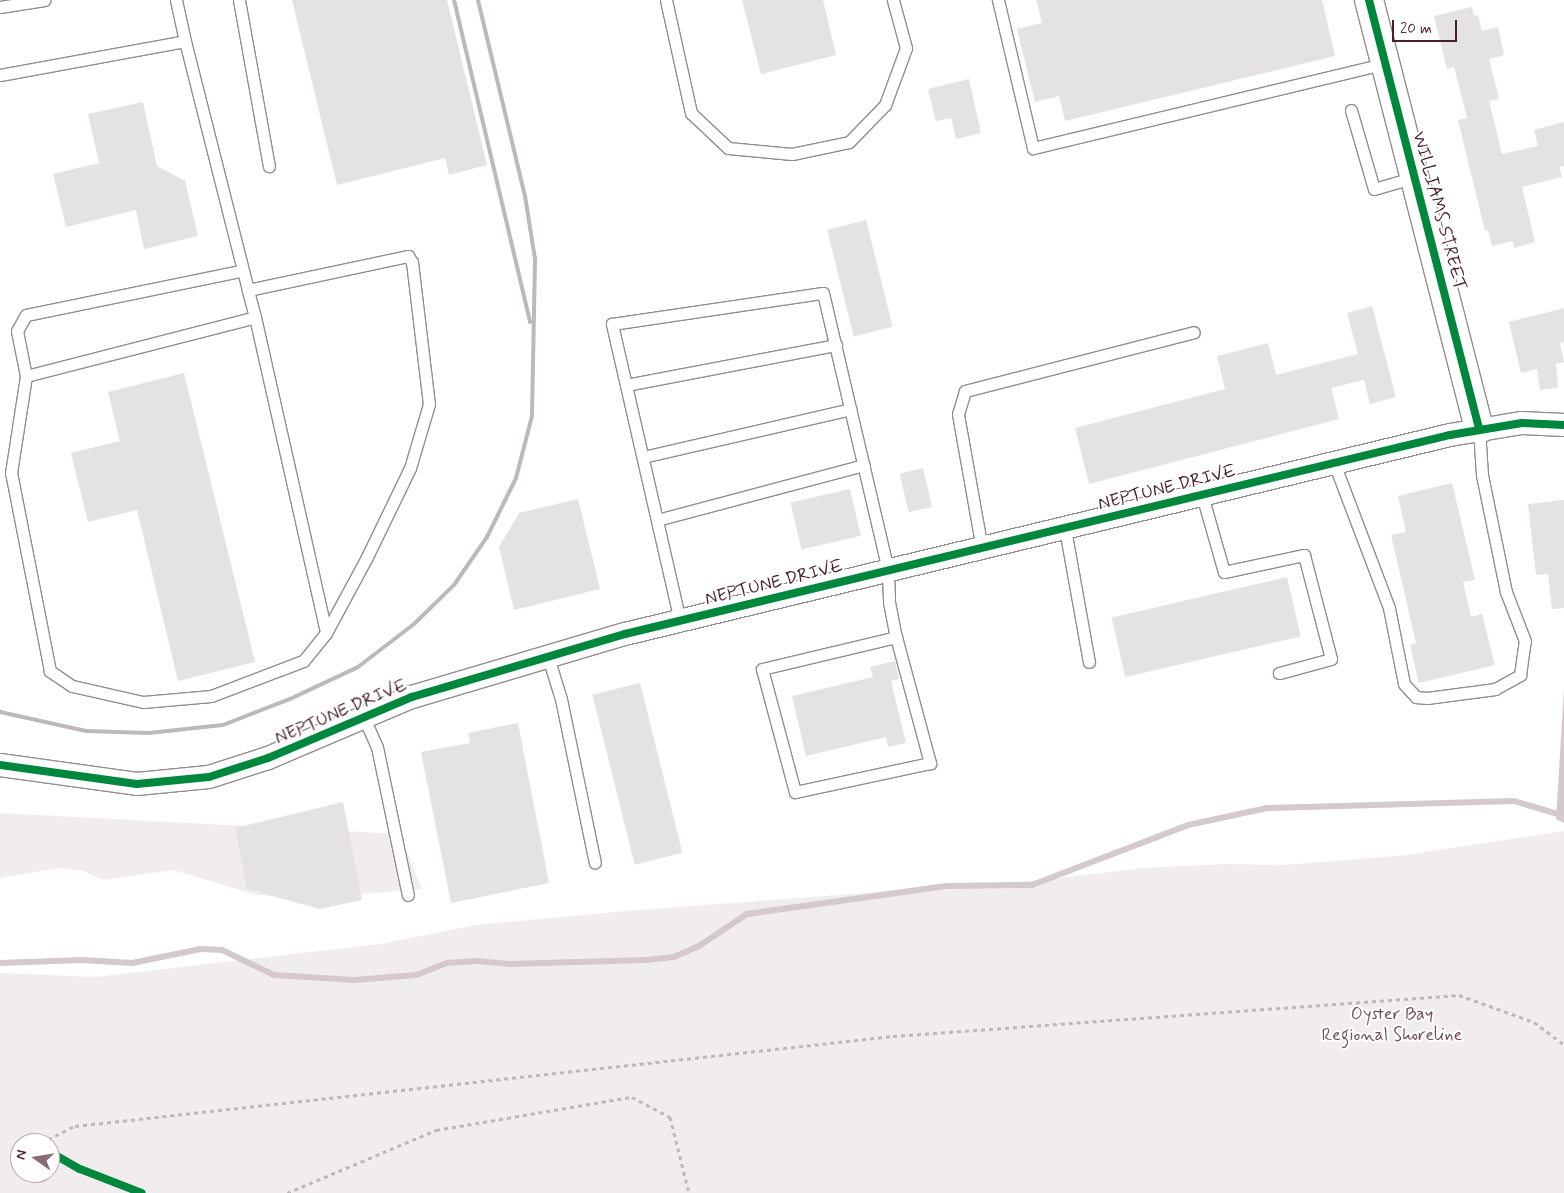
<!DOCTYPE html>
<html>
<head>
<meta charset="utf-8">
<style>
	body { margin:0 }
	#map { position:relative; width:1564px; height:1193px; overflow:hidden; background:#fff; font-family:Mynerve,sans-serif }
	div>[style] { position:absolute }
	.built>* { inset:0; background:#f1edee }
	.water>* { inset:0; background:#d4cacc }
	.stream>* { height:6px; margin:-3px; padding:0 3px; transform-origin:3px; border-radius:3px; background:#d4cacc }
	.building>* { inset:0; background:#e4e2e3; transform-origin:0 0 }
	.path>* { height:3px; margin-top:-1.5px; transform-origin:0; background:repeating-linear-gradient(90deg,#bdb8b9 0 4px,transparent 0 8px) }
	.roads { filter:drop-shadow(1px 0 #948c8e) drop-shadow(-1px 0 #948c8e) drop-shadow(0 1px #948c8e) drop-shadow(0 -1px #948c8e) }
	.service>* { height:11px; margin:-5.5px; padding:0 5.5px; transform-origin:5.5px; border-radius:5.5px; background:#fff }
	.minor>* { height:22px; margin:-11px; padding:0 11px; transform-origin:11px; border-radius:11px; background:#fff }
	.tertiary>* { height:28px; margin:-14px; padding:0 14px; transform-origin:14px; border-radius:14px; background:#fff }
	.rail>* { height:4px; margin:-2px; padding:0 2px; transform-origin:2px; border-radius:2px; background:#bdb8b9 }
	.cycleway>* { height:8px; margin:-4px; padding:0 4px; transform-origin:4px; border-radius:4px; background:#00873e }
	span { translate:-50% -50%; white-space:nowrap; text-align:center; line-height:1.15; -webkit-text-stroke:4px #fff; paint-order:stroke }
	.street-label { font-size:18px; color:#4a1f2b }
	.park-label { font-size:18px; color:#714f58 }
	.north { position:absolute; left:10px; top:1133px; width:50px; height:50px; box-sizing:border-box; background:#fff; border:1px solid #b7a5aa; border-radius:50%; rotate:283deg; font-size:14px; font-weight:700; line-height:20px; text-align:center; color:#4a1f2b }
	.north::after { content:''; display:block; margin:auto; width:18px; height:22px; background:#896d75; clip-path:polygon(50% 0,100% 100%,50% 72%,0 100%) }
	.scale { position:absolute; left:1392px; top:20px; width:65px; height:22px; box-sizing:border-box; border:2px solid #4a1f2b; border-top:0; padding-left:6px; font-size:15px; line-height:18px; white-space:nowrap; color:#4a1f2b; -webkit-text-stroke:4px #fff; paint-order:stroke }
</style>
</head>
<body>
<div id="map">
	<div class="built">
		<div style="clip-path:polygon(0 813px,400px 834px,422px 889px,314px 898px,257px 895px,173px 870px,103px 880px,83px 871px,59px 868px,0 878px)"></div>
		<div style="clip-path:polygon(evenodd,1564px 831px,1564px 1193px,0 1193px,0 973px,95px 977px,380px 944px,476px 925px,626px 911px,1051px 879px,1142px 868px,1223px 864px,1283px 865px,1406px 855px,1564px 831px,20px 1143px,50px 1143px,50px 1173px,20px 1173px,20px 1143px)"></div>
	</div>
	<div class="water">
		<div style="clip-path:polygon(1564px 688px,1564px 823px,1556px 819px)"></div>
	</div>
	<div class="stream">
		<div style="left:0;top:963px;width:82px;rotate:-2.1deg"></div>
		<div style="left:82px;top:960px;width:50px;rotate:3.4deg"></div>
		<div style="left:132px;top:963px;width:70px;rotate:-11.5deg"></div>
		<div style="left:201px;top:949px;width:21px;rotate:3deg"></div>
		<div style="left:222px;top:950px;width:58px;rotate:25.7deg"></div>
		<div style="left:274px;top:975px;width:80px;rotate:3.6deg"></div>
		<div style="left:354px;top:980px;width:62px;rotate:-4.6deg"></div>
		<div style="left:416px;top:975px;width:34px;rotate:-21deg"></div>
		<div style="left:448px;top:963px;width:28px;rotate:-4deg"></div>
		<div style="left:476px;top:961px;width:33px;rotate:5deg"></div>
		<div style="left:509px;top:964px;width:137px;rotate:-1.7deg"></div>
		<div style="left:646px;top:960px;width:28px;rotate:-6deg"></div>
		<div style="left:674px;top:957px;width:27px;rotate:-24deg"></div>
		<div style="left:699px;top:946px;width:58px;rotate:-33.7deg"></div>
		<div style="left:747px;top:914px;width:201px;rotate:-8deg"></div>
		<div style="left:946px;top:886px;width:86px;rotate:-0.7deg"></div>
		<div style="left:1032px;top:885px;width:167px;rotate:-21deg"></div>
		<div style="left:1188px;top:825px;width:81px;rotate:-12.1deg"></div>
		<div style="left:1267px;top:808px;width:247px;rotate:-1.6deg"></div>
		<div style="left:1514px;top:801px;width:52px;rotate:16.7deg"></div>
	</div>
	<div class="building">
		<div style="clip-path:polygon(292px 0,447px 0,487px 165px,449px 175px,445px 158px,337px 185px)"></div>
		<div style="clip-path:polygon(742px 0,823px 0,836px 55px,761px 74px)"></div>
		<div style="clip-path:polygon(1036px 0,1322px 0,1335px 56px,1065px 121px,1059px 96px,1035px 102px,1017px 29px,1042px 23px)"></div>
		<div style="clip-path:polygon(1472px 7px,1474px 16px,1478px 15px,1482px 31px,1498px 27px,1504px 55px,1489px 59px,1499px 99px,1489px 101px,1502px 154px,1538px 146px,1534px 130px,1564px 122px,1564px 166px,1559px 167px,1562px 177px,1522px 187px,1535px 242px,1514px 248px,1513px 241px,1492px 246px,1488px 230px,1485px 231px,1458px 120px,1467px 118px,1454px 67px,1447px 69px,1434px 16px)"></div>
		<div style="clip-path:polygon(969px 79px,981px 133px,956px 139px,951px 118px,936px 121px,928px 89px)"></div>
		<div style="clip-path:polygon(143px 102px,157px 166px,185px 181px,198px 236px,144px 249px,136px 210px,66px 227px,53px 174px,99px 163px,88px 114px)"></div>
		<div style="left:866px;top:220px;width:110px;height:40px;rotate:76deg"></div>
		<div style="clip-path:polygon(1372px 306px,1396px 397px,1370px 404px,1364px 380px,1331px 388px,1339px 419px,1089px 484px,1075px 428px,1225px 389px,1217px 356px,1268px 343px,1276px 375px,1358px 354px,1347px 313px)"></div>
		<div style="clip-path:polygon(1564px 308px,1564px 342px,1560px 343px,1564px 362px,1556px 364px,1558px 388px,1540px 390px,1537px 369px,1521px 373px,1509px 322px)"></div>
		<div style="clip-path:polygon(184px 373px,255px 662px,178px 681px,137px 510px,88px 522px,71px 453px,120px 441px,108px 392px)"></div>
		<div style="left:923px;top:468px;width:40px;height:24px;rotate:77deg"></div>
		<div style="clip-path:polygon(1452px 483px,1475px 580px,1463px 582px,1471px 617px,1482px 614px,1495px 665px,1419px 683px,1410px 645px,1416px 643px,1391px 535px,1406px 532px,1398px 496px)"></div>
		<div style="left:850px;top:489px;width:48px;height:61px;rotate:77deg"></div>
		<div style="clip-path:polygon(578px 499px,600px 589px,514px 610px,499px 547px,519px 513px)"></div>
		<div style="clip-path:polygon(1564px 500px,1564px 608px,1552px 609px,1548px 574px,1536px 575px,1528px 504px)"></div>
		<div style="left:1287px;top:577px;width:61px;height:180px;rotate:77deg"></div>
		<div style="clip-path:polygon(895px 661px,899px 679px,891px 681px,906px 743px,888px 747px,886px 737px,806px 756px,792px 696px,873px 677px,870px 667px)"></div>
		<div style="left:640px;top:683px;width:175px;height:49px;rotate:76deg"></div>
		<div style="clip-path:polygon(518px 723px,549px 883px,451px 903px,421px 752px,470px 743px,468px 733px)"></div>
		<div style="clip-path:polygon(343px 802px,362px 900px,320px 909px,247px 889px,235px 828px)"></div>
	</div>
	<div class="path">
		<div style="left:41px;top:1143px;width:38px;rotate:-27deg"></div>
		<div style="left:75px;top:1126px;width:823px;rotate:-6.28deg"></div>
		<div style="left:893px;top:1036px;width:567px;rotate:-4.14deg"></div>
		<div style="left:1459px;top:995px;width:80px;rotate:19.8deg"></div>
		<div style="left:1534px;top:1022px;width:38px;rotate:37deg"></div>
		<div style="left:287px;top:1193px;width:162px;rotate:-22.9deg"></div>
		<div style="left:436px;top:1130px;width:199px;rotate:-9.6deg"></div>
		<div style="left:632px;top:1097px;width:43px;rotate:27.8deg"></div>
		<div style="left:670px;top:1117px;width:78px;rotate:76deg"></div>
	</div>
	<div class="roads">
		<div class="service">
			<div style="left:239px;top:0;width:169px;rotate:79.8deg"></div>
			<div style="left:666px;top:0;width:116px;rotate:77.5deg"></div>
			<div style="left:691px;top:113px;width:51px;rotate:43.4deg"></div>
			<div style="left:728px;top:148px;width:64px;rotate:5.4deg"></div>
			<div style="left:792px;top:154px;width:58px;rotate:-11.9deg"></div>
			<div style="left:849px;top:142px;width:52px;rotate:-45.8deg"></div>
			<div style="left:885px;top:105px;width:61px;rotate:-69.8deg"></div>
			<div style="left:906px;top:48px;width:50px;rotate:-105.2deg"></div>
			<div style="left:998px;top:0;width:152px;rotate:76.7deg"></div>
			<div style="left:1033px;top:148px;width:363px;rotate:-13.5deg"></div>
			<div style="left:0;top:7px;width:45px;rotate:-9deg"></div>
			<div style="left:185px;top:41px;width:257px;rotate:75.8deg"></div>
			<div style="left:248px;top:290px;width:164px;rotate:-12deg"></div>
			<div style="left:408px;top:256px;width:7px;rotate:56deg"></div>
			<div style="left:412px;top:262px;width:143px;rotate:83.2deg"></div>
			<div style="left:429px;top:404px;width:67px;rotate:106.5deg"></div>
			<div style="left:410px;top:468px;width:99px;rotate:115.8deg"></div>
			<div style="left:367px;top:557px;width:86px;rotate:118.3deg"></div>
			<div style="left:326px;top:633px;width:36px;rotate:129deg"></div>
			<div style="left:303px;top:661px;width:98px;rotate:159.2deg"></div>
			<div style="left:211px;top:696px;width:68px;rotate:175deg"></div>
			<div style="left:143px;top:702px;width:73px;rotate:-167.3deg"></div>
			<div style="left:72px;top:686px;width:27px;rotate:-146deg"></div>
			<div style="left:50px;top:671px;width:202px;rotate:-101.1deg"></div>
			<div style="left:11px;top:473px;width:98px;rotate:-81.2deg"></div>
			<div style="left:26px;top:376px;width:46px;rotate:-101.3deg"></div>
			<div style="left:17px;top:331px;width:18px;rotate:-61deg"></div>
			<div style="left:26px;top:315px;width:219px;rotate:-11.6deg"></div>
			<div style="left:0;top:75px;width:188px;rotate:-10.4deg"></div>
			<div style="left:185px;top:41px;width:42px;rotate:-102.4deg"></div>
			<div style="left:1351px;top:110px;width:82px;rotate:73.8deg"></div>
			<div style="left:1374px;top:189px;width:43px;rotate:-16.3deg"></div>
			<div style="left:255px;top:317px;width:324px;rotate:77.3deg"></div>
			<div style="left:26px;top:376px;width:236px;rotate:-14.4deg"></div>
			<div style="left:255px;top:317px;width:28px;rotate:-105deg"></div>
			<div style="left:626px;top:385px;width:214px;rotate:-10.8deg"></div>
			<div style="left:643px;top:457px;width:213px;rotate:-13deg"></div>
			<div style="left:1334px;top:463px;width:155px;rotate:69.2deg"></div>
			<div style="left:1389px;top:608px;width:77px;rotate:78.8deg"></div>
			<div style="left:1404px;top:684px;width:18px;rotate:47deg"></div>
			<div style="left:1416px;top:697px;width:11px;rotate:5deg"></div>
			<div style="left:1427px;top:698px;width:69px;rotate:-7.5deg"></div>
			<div style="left:1495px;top:689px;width:29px;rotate:-29deg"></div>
			<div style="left:1520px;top:675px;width:34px;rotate:-82deg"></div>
			<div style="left:1525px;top:641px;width:53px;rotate:-111.2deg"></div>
			<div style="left:1506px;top:592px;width:119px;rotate:-101.6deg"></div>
			<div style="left:1482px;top:475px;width:46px;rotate:-93.7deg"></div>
			<div style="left:1202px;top:495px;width:80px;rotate:74.1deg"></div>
			<div style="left:1224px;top:572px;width:82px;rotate:-12deg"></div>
			<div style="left:1304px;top:555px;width:107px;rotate:75.4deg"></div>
			<div style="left:1331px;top:659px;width:54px;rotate:164.9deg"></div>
			<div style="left:657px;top:520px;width:214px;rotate:-14.9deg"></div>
			<div style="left:1065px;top:529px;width:135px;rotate:79.8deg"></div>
			<div style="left:982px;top:549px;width:137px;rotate:-100.1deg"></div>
			<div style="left:958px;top:414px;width:24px;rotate:-73deg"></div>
			<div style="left:965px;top:391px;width:236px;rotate:-14.4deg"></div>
			<div style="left:680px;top:621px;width:305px;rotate:-102.9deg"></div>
			<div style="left:612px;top:324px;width:213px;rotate:-8.4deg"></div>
			<div style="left:823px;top:293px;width:285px;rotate:76.8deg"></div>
			<div style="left:888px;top:571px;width:31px;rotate:88deg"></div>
			<div style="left:889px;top:602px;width:36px;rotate:79deg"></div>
			<div style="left:896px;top:637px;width:131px;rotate:74.9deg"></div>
			<div style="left:930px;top:763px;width:138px;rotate:167.9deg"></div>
			<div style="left:795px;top:792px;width:127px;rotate:-105deg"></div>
			<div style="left:762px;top:669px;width:138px;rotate:-13.4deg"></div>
			<div style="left:548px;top:657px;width:44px;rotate:72.8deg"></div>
			<div style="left:561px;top:699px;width:167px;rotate:78.3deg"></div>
			<div style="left:364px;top:718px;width:32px;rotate:66deg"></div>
			<div style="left:377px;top:747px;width:151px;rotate:78.2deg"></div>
		</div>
		<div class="minor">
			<div style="left:0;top:765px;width:138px;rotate:7.9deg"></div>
			<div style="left:137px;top:784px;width:72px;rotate:-5.6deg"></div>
			<div style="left:209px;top:777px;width:62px;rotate:-17.9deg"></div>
			<div style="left:268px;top:758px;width:156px;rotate:-23deg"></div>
			<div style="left:412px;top:697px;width:222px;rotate:-16.5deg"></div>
			<div style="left:625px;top:634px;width:849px;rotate:-13.56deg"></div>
			<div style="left:1450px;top:435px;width:73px;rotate:-9.5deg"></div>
			<div style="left:1522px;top:423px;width:42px;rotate:2.7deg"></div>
		</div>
		<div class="tertiary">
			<div style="left:1369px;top:0;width:443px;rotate:75.6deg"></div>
		</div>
	</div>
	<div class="rail">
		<div style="left:454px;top:0;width:331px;rotate:76.7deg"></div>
		<div style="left:0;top:712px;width:88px;rotate:12.5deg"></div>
		<div style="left:86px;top:731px;width:63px;rotate:1.8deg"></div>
		<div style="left:149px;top:733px;width:74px;rotate:-6.2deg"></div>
		<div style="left:223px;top:725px;width:72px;rotate:-21.2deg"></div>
		<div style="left:290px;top:699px;width:75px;rotate:-25.2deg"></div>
		<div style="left:358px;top:667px;width:71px;rotate:-37.5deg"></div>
		<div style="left:414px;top:624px;width:56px;rotate:-44.3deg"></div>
		<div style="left:454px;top:585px;width:58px;rotate:-55.5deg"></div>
		<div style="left:487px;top:537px;width:66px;rotate:-63.8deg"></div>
		<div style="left:516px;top:478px;width:64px;rotate:-75.5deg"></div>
		<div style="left:532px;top:416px;width:157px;rotate:-88.9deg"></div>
		<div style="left:535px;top:259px;width:64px;rotate:-99deg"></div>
		<div style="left:525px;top:196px;width:202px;rotate:-103.5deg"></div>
	</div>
	<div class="cycleway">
		<div style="left:1369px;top:0;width:443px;rotate:75.6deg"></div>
		<div style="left:0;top:765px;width:138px;rotate:7.9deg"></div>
		<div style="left:137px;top:784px;width:72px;rotate:-5.6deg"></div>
		<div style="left:209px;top:777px;width:62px;rotate:-17.9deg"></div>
		<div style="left:268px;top:758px;width:156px;rotate:-23deg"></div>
		<div style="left:412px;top:697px;width:222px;rotate:-16.5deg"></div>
		<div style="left:625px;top:634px;width:849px;rotate:-13.56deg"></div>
		<div style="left:1450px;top:435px;width:73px;rotate:-9.5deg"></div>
		<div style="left:1522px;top:423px;width:42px;rotate:2.7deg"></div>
		<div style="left:50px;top:1152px;width:34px;rotate:30deg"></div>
		<div style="left:80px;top:1169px;width:66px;rotate:21.2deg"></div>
	</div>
	<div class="street-label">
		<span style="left:1439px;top:211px;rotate:75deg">WILLIAMS STREET</span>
		<span style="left:1167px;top:488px;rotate:-14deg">NEPTUNE DRIVE</span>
		<span style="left:774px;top:583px;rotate:-14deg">NEPTUNE DRIVE</span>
		<span style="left:341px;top:712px;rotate:-23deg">NEPTUNE DRIVE</span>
	</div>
	<div class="park-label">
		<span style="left:1392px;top:1025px">Oyster Bay<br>Regional Shoreline</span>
	</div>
	<div class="north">N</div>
	<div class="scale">20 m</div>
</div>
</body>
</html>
